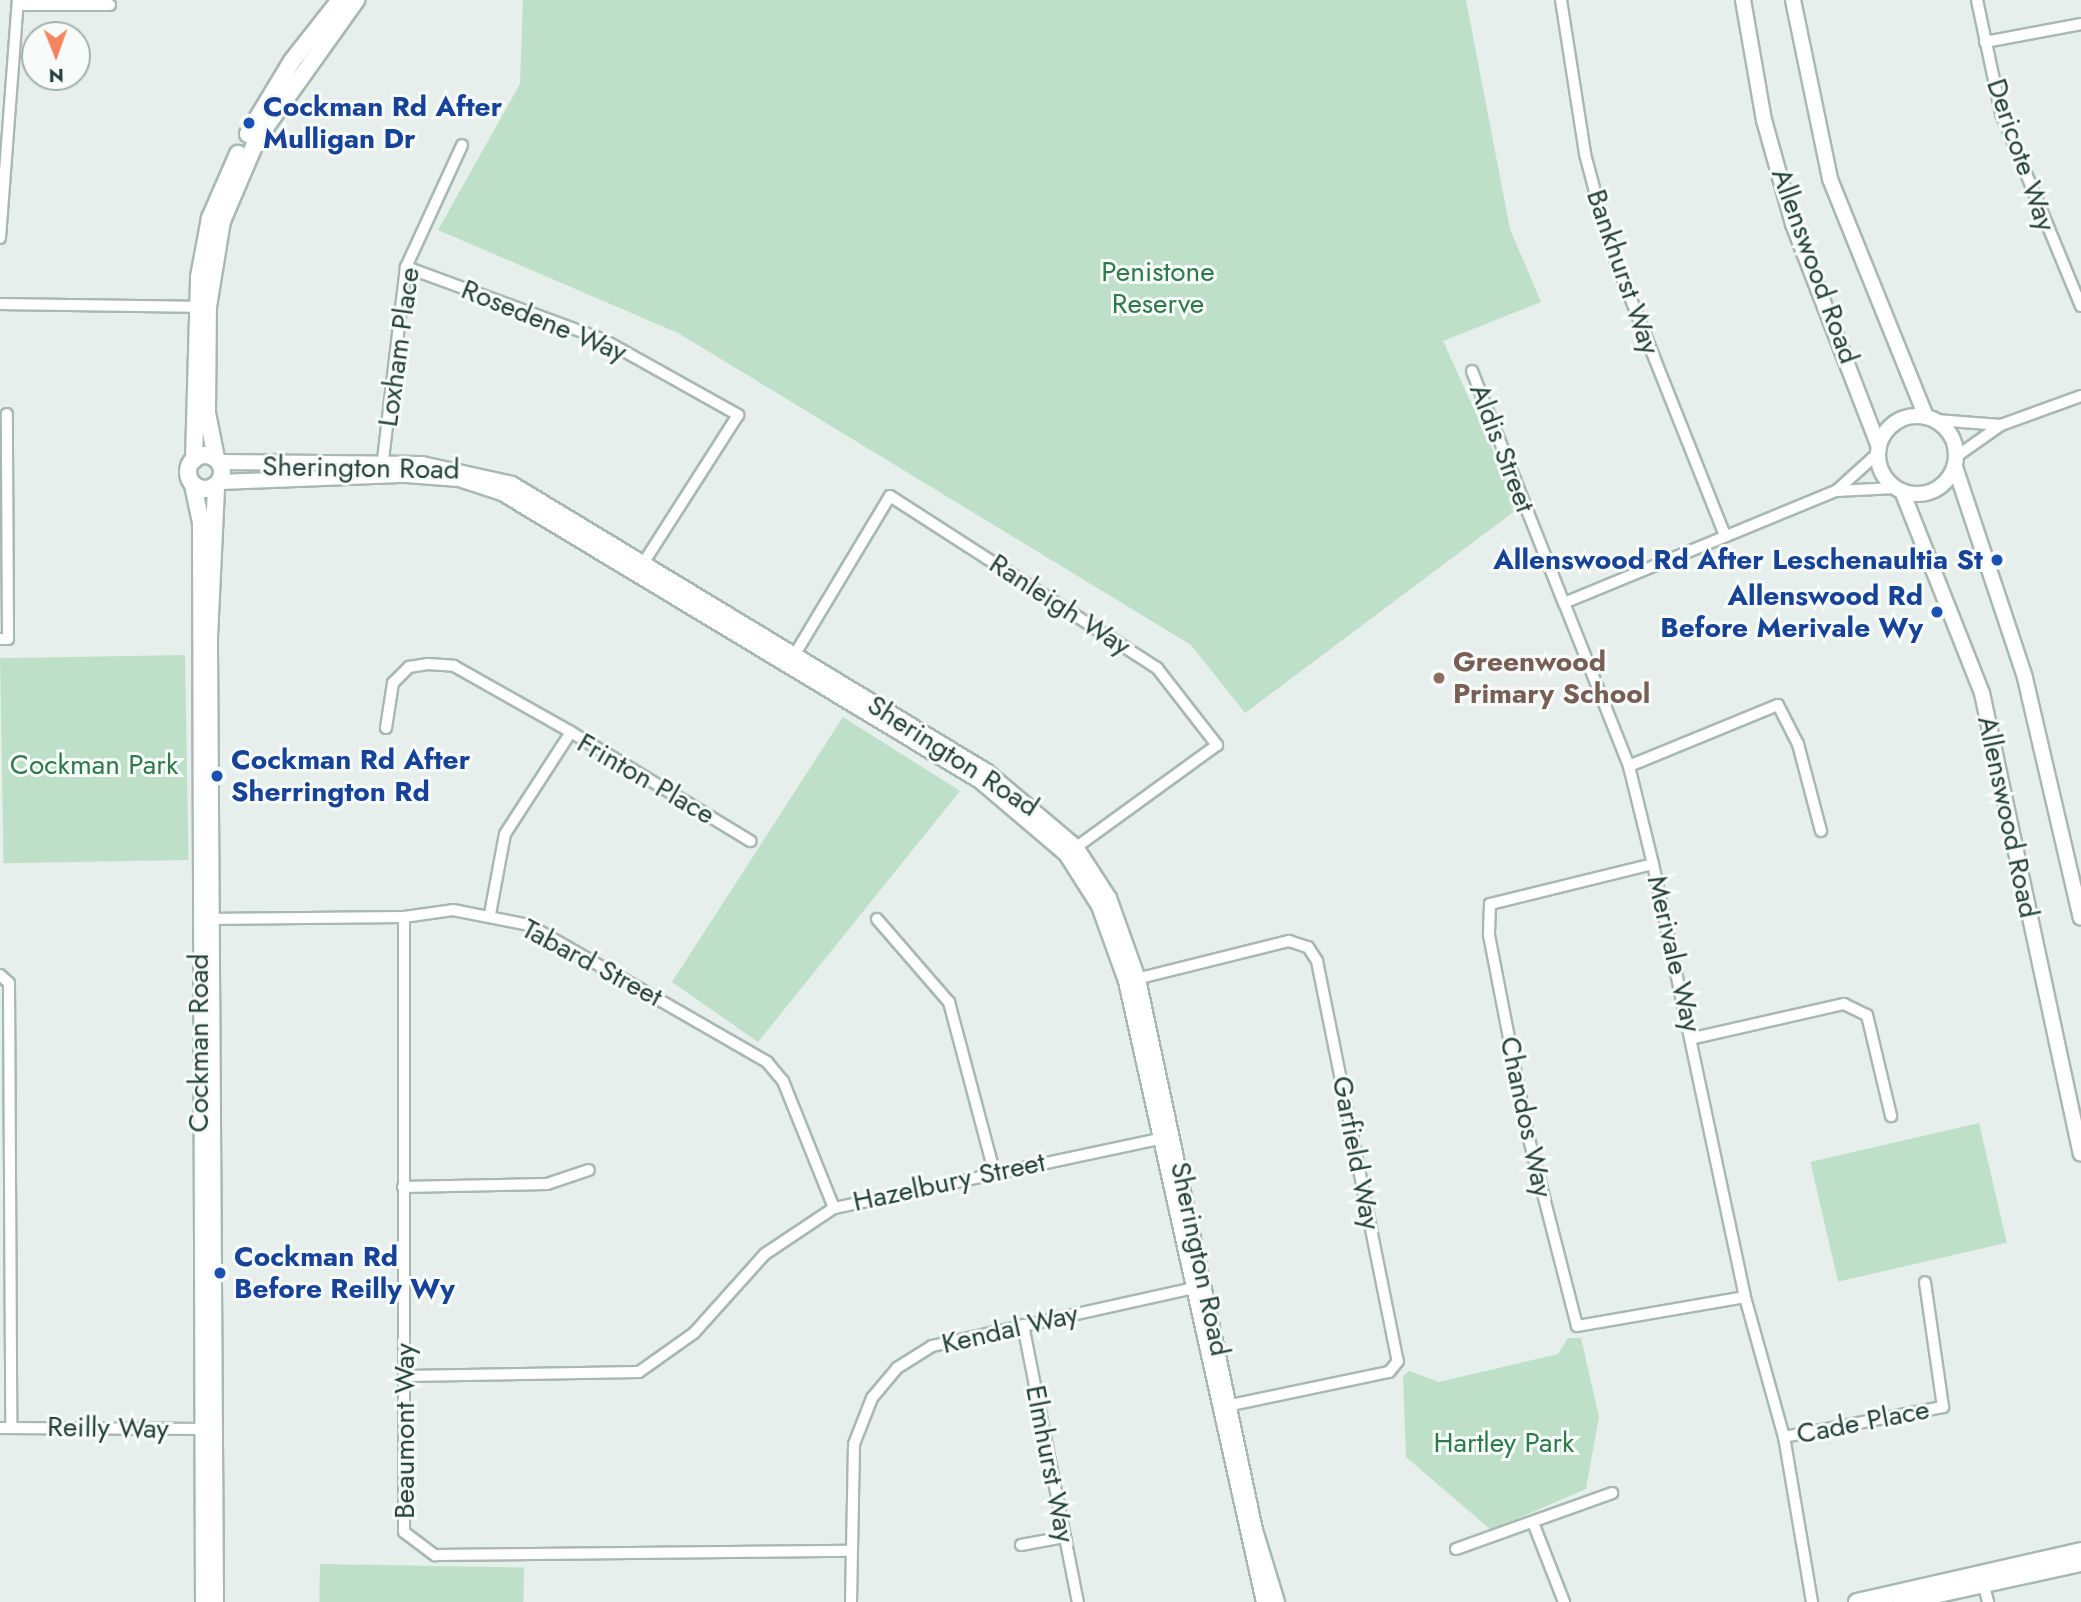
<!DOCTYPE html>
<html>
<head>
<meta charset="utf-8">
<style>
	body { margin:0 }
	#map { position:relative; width:2081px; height:1602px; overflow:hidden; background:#e6efeb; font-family:Jost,sans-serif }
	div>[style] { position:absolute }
	.green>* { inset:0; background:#bfe0c8; transform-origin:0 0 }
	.roads { filter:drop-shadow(2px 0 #a8b8b2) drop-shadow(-2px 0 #a8b8b2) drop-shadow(0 2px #a8b8b2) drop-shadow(0 -2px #a8b8b2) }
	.minor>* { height:10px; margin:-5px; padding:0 5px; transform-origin:5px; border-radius:5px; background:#fff }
	.tertiary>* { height:14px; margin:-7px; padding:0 7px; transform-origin:7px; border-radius:7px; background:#fff }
	.tertiary>.ring { margin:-7px; padding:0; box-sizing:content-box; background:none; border:14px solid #fff; border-radius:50% }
	.secondary>* { height:16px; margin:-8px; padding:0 8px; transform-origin:8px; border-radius:8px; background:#fff }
	.secondary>.ring { margin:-8px; padding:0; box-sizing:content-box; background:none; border:16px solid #fff; border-radius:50% }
	.dots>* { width:19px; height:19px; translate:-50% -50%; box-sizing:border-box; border:4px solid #f7fbf9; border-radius:50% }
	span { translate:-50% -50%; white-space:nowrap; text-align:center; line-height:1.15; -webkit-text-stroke:6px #f7fbf9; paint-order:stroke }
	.transit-label { font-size:28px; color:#164399; font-weight:700 }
	.left { translate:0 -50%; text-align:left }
	.right { translate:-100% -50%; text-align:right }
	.street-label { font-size:28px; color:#24423a }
	.park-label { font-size:28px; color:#2d7a4b }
	.education-label { font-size:28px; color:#785e54; font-weight:700 }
	.north { position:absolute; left:21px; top:21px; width:70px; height:70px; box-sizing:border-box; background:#f7fbf9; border:2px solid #a3b1ad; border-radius:50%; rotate:179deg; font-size:19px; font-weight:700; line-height:28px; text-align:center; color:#24423a }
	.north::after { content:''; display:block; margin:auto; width:24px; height:32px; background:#f4845f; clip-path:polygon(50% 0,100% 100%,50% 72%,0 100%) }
</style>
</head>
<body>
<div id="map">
	<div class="green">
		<div style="clip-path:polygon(523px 0,1466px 0,1510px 229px,1541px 302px,1443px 341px,1519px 508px,1245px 713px,1191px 645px,678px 333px,438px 230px,520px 84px)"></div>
		<div style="left:185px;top:655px;width:205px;height:185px;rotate:89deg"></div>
		<div style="clip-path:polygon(843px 717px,960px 791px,758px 1042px,672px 982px)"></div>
		<div style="left:1979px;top:1123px;width:123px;height:173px;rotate:77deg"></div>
		<div style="clip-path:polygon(1568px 1338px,1581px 1338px,1599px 1417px,1586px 1489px,1491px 1530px,1406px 1457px,1403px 1376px,1409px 1371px,1439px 1382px,1558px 1354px)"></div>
		<div style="left:320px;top:1564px;width:204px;height:38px;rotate:1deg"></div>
	</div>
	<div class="roads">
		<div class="minor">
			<div style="left:1561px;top:0;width:156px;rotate:81.1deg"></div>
			<div style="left:1585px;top:154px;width:93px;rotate:75.1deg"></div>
			<div style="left:1609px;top:244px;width:311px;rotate:68.3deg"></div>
			<div style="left:1977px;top:0;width:116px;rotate:78deg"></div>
			<div style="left:2001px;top:113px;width:209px;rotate:67.5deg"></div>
			<div style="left:18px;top:5px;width:92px"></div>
			<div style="left:1985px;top:42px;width:98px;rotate:-10.6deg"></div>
			<div style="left:0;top:238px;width:239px;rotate:-85.7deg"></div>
			<div style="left:406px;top:267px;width:211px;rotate:20.2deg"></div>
			<div style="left:604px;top:340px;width:154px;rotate:29.2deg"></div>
			<div style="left:738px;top:415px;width:182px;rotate:122.6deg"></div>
			<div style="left:0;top:304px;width:204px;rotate:0.8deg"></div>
			<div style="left:1472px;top:371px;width:250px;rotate:68.4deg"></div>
			<div style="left:1936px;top:420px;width:65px;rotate:4.4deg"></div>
			<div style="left:1957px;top:456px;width:54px;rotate:-35.2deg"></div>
			<div style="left:2001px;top:425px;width:85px;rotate:-19.9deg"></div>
			<div style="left:382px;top:468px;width:202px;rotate:-83.2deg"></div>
			<div style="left:406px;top:267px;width:134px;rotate:-65.3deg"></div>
			<div style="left:1836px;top:491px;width:57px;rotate:-42.1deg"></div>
			<div style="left:0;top:639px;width:8px"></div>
			<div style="left:8px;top:639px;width:225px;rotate:-90.3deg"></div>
			<div style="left:792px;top:659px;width:190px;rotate:-59deg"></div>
			<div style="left:890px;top:496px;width:318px;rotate:32.8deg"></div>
			<div style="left:1157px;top:668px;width:98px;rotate:52.1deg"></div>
			<div style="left:1217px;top:745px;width:180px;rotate:144deg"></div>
			<div style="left:386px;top:728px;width:46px;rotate:-81.2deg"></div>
			<div style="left:393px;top:683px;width:23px;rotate:-45deg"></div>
			<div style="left:409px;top:667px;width:19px;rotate:-9deg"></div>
			<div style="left:428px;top:664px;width:26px;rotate:4deg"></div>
			<div style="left:454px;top:666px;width:134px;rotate:29.4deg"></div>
			<div style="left:1629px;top:766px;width:161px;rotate:-22.3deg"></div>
			<div style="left:1778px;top:705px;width:44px;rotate:62.9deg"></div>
			<div style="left:1798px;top:744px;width:90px;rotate:75.2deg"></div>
			<div style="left:1653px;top:864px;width:168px;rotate:166.2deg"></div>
			<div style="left:1490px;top:904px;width:31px;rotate:92deg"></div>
			<div style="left:1489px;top:935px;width:204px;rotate:79deg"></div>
			<div style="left:1528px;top:1135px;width:197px;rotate:75.6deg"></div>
			<div style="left:1577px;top:1326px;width:170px;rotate:-9.8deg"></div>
			<div style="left:490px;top:914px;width:81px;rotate:-79.4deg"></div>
			<div style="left:505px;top:834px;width:121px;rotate:-57.1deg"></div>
			<div style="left:571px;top:732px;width:210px;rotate:31.3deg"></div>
			<div style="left:404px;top:917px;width:615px;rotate:90deg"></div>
			<div style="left:404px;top:1532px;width:39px;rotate:37deg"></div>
			<div style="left:435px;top:1555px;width:416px;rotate:-0.6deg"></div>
			<div style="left:206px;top:919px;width:198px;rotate:-0.6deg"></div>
			<div style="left:404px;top:917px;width:49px;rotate:-8.1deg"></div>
			<div style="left:453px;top:910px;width:77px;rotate:11.2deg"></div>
			<div style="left:529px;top:925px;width:275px;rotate:29.9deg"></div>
			<div style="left:767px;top:1062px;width:25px;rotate:50deg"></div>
			<div style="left:783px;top:1081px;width:137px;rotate:68.1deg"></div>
			<div style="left:877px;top:919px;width:110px;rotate:49.1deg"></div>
			<div style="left:949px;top:1002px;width:175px;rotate:75.1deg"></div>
			<div style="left:0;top:975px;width:12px;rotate:42deg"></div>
			<div style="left:9px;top:983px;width:444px;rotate:89.7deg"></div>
			<div style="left:1132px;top:980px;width:162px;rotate:-14deg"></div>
			<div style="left:1289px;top:941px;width:20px;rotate:18deg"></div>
			<div style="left:1308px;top:947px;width:17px;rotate:57deg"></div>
			<div style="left:1317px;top:961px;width:408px;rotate:78.6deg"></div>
			<div style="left:1398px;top:1361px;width:14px;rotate:129deg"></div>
			<div style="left:1389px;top:1372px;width:171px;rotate:168.2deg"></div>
			<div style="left:1694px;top:1038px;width:154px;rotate:-12.8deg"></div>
			<div style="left:1844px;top:1004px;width:25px;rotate:26deg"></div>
			<div style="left:1867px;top:1015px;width:104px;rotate:76.6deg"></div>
			<div style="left:403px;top:1187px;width:144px;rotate:-1.2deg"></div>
			<div style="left:547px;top:1184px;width:44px;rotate:-18.4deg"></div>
			<div style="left:1023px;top:1325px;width:282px;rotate:78.8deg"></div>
			<div style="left:406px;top:1376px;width:233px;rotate:-1deg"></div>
			<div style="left:639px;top:1372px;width:67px;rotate:-35.3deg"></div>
			<div style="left:694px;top:1333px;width:106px;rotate:-48.1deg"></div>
			<div style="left:765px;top:1254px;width:83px;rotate:-33.7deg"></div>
			<div style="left:834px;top:1208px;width:340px;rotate:-12deg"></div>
			<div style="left:0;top:1428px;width:207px;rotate:0.3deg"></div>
			<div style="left:1784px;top:1437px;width:162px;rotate:-10.7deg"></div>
			<div style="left:1943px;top:1407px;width:126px;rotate:-98.2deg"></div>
			<div style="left:1534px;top:1525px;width:83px;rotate:68.7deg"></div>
			<div style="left:1021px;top:1545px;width:45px;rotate:-10.3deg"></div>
			<div style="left:1456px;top:1549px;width:166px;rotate:-19.7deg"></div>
			<div style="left:1982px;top:1579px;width:24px;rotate:75deg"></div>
			<div style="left:851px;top:1602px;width:158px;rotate:-88.9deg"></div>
			<div style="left:854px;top:1444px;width:49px;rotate:-68.6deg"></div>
			<div style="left:872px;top:1398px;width:39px;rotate:-50deg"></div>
			<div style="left:897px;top:1368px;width:41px;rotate:-32.2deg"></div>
			<div style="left:932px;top:1346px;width:272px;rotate:-12.5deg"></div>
			<div style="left:1812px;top:1602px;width:167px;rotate:-99.6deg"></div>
			<div style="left:1784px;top:1437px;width:145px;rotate:-105.6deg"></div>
			<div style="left:1745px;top:1297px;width:443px;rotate:-102deg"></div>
			<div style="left:1653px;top:864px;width:101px;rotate:-103.8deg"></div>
			<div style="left:1629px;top:766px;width:175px;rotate:-111.7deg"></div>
			<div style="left:1564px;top:603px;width:294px;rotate:-22.4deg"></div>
			<div style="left:1836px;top:491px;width:60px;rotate:-2.9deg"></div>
		</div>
		<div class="tertiary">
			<div style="left:1743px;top:0;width:122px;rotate:80.1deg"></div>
			<div style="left:1764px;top:120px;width:108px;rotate:74.4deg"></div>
			<div style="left:1793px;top:224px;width:239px;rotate:68.9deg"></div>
			<div style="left:1793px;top:0;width:183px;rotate:78.3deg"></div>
			<div style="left:1830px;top:179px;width:257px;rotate:68deg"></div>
			<div class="ring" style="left:1878px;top:416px;width:64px;height:64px"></div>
			<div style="left:220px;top:462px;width:202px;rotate:0.6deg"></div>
			<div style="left:422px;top:464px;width:92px;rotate:12.5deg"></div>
			<div style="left:512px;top:484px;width:554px;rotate:31.19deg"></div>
			<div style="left:986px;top:771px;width:118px;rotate:40.2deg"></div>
			<div style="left:1076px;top:847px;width:61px;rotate:57.1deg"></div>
			<div style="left:1109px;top:898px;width:86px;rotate:70.3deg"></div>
			<div style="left:1138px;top:979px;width:563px;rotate:78.01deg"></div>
			<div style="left:1255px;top:1530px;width:75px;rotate:73deg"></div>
			<div style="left:1955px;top:467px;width:222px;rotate:71.6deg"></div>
			<div style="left:2025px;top:678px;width:246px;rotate:76.9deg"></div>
			<div style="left:220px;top:482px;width:186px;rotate:-2.2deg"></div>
			<div style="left:406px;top:475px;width:53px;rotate:4.3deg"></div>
			<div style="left:459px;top:479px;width:45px;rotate:18deg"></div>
			<div style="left:502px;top:493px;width:558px;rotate:31.07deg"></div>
			<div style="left:980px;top:781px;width:113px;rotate:40.3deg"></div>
			<div style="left:1066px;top:854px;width:62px;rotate:57.6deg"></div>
			<div style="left:1099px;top:906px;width:80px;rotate:70.2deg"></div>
			<div style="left:1126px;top:981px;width:636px;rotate:77.47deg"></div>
			<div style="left:1902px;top:491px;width:217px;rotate:68.4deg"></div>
			<div style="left:1982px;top:693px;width:471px;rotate:77.9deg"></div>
		</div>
		<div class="secondary">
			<div style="left:248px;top:134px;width:85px;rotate:-58.9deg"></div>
			<div style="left:292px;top:61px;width:78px;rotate:-51.8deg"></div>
			<div class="ring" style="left:188px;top:455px;width:18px;height:18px"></div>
			<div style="left:216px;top:458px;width:46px;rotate:-101.3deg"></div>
			<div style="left:207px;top:413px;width:106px;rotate:-89.5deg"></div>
			<div style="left:208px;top:307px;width:87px;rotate:-80.8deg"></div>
			<div style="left:222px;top:221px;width:89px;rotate:-66.9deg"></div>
			<div style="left:257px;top:139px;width:171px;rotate:-54.5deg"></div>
			<div style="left:194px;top:460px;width:183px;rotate:-88.4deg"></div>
			<div style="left:199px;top:277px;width:60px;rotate:-79.4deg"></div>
			<div style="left:210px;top:218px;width:70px;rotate:-66.4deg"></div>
			<div style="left:193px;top:485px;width:40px;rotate:78deg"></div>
			<div style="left:201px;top:524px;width:1078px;rotate:89.84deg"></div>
			<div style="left:215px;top:1602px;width:965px;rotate:-90.36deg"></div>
			<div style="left:209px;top:637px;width:151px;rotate:-87.3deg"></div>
			<div style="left:1857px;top:1602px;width:230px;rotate:-12.8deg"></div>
			<div style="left:1902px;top:1602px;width:183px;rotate:-12.3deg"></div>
		</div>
	</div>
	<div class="dots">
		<div style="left:249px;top:123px;background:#1a4fb4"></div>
		<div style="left:1997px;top:560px;background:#1a4fb4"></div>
		<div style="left:1937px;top:612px;background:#1a4fb4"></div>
		<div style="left:1439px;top:678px;background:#8d6e63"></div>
		<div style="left:217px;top:776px;background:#1a4fb4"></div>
		<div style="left:220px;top:1273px;background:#1a4fb4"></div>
	</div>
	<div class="transit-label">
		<span class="left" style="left:263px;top:123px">Cockman Rd After<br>Mulligan Dr</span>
		<span class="right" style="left:1983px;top:560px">Allenswood Rd After Leschenaultia St</span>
		<span class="right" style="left:1923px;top:612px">Allenswood Rd<br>Before Merivale Wy</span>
		<span class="left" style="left:231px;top:776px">Cockman Rd After<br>Sherrington Rd</span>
		<span class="left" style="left:234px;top:1273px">Cockman Rd<br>Before Reilly Wy</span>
	</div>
	<div class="street-label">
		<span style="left:2021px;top:155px;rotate:71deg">Dericote Way</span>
		<span style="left:1815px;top:266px;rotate:70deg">Allenswood Road</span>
		<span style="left:1623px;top:272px;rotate:71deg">Bankhurst Way</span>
		<span style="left:544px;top:321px;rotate:22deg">Rosedene Way</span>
		<span style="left:399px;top:347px;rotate:-82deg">Loxham Place</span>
		<span style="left:1502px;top:448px;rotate:69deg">Aldis Street</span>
		<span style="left:361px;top:468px;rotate:1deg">Sherington Road</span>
		<span style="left:1060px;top:605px;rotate:33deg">Ranleigh Way</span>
		<span style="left:953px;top:756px;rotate:33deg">Sherington Road</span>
		<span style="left:646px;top:779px;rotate:30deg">Frinton Place</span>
		<span style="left:2008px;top:817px;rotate:78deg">Allenswood Road</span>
		<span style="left:1674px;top:954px;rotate:77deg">Merivale Way</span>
		<span style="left:592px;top:963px;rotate:28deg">Tabard Street</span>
		<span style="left:199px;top:1043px;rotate:-90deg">Cockman Road</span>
		<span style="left:1526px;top:1117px;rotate:78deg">Chandos Way</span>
		<span style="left:1356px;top:1153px;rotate:79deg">Garfield Way</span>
		<span style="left:949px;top:1182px;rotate:-12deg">Hazelbury Street</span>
		<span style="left:1200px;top:1259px;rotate:78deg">Sherington Road</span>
		<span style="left:1010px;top:1329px;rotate:-13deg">Kendal Way</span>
		<span style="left:1863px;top:1422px;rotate:-11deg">Cade Place</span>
		<span style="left:108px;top:1428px;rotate:1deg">Reilly Way</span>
		<span style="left:405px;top:1431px;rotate:-90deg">Beaumont Way</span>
		<span style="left:1050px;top:1464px;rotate:79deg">Elmhurst Way</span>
	</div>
	<div class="park-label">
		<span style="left:1158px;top:288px">Penistone<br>Reserve</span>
		<span style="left:94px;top:765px">Cockman Park</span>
		<span style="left:1504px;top:1443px">Hartley Park</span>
	</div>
	<div class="education-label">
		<span class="left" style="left:1453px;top:678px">Greenwood<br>Primary School</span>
	</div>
	<div class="north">N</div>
</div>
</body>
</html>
